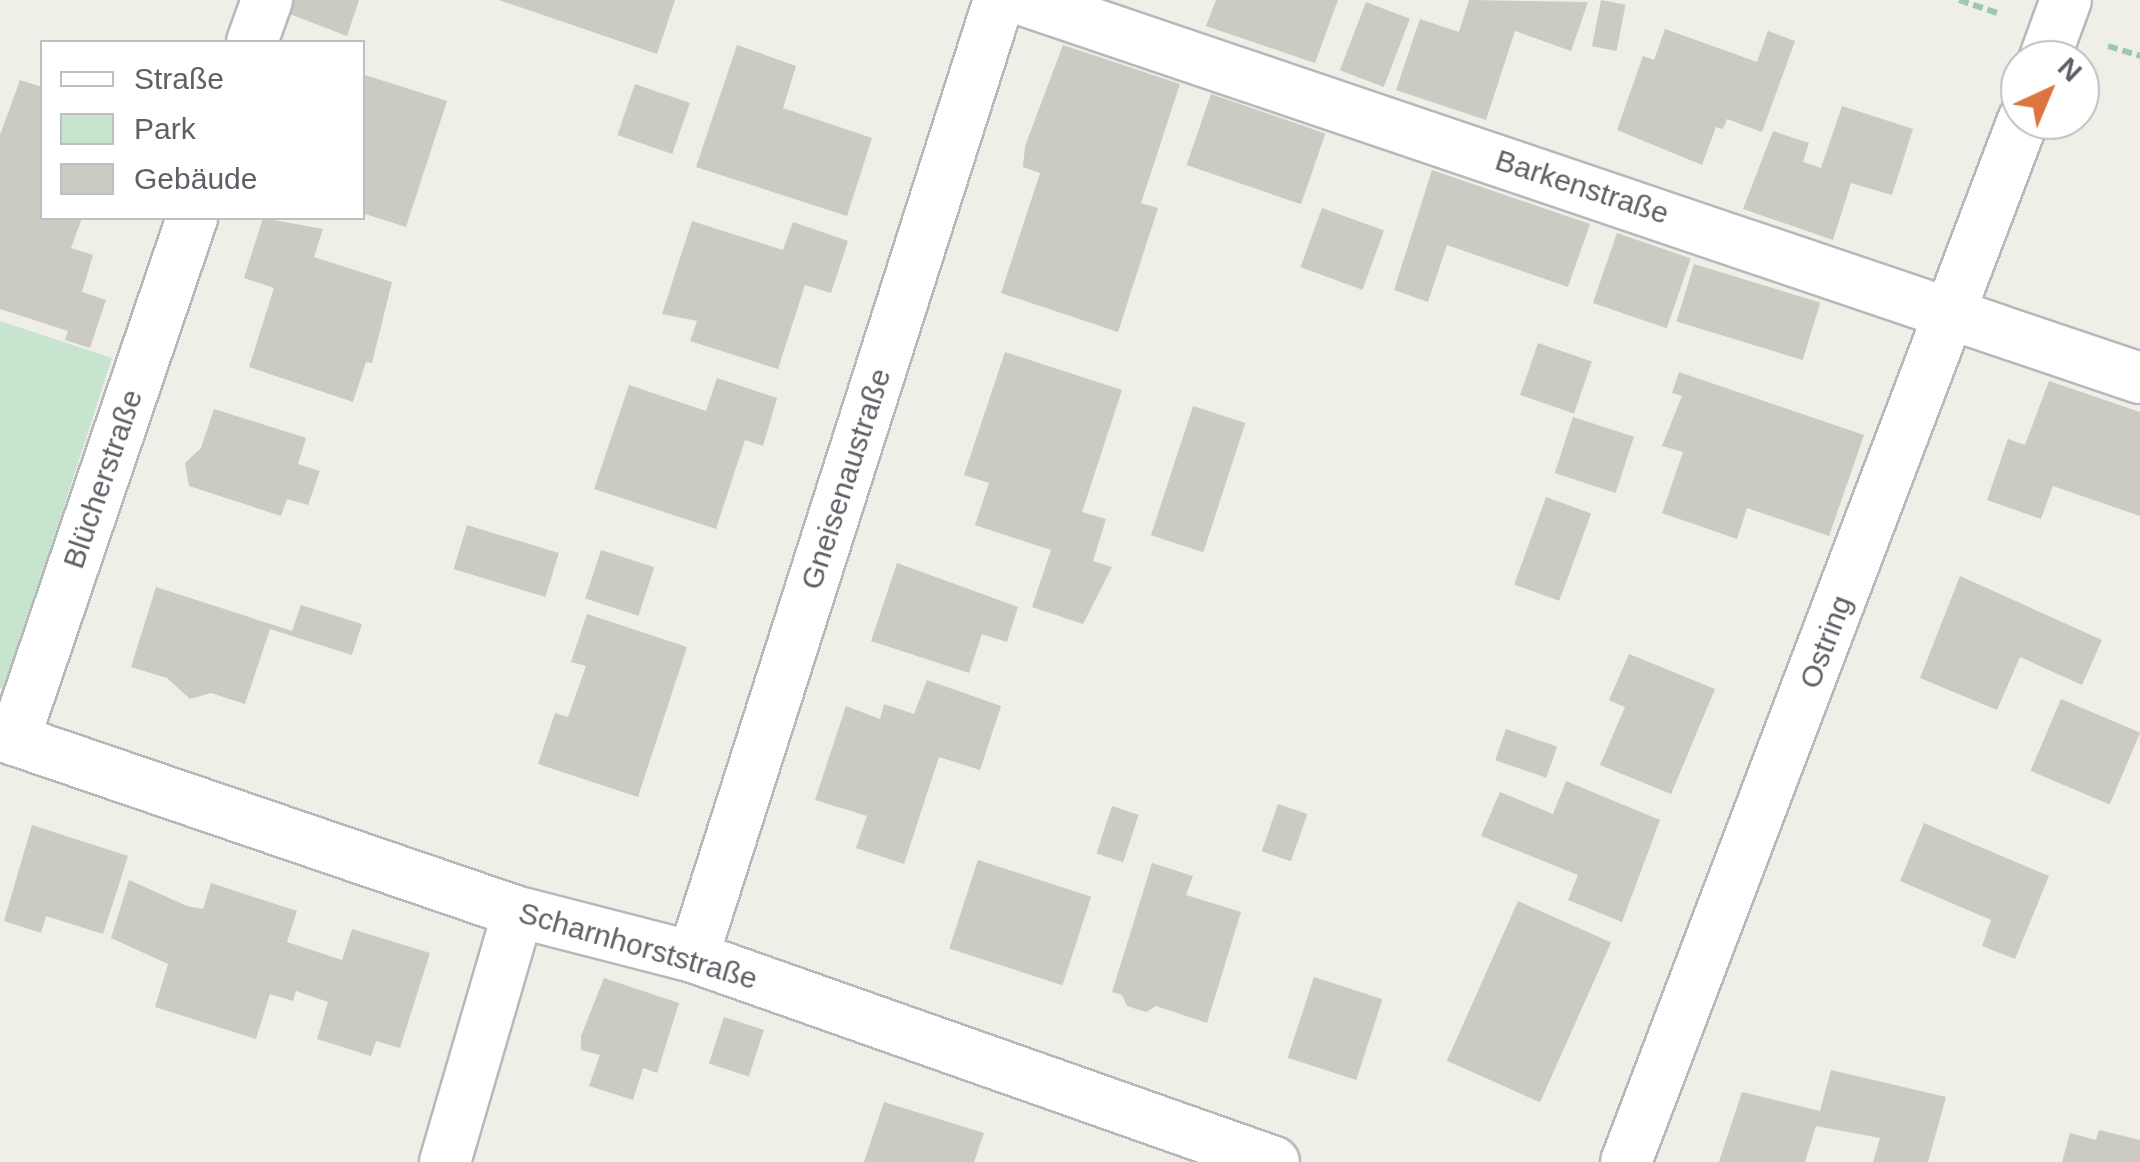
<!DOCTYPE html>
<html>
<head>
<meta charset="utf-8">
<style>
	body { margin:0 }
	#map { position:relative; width:2140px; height:1162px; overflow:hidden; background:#efefe7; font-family:Helvetica,sans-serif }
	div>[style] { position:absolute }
	.green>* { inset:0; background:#c6e4ce }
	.building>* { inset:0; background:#cbcac3; transform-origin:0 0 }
	.path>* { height:6px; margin-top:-3px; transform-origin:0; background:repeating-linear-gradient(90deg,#9fc5b4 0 10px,transparent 0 15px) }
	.roads { filter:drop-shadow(2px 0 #b7b7bc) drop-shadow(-2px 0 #b7b7bc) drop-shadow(0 2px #b7b7bc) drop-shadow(0 -2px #b7b7bc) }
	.street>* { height:50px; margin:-25px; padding:0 25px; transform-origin:25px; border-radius:25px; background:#fff }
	span { translate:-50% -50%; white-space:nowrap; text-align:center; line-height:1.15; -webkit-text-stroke:10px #fff; paint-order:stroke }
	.street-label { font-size:30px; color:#5e6066 }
	.legend { position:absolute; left:40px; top:40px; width:325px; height:180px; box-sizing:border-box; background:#fff; border:2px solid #bfbfc2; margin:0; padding:12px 18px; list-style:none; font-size:30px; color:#5e6066 }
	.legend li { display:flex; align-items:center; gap:20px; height:50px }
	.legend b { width:50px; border:2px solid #bfbfc2 }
	.north { position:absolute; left:2000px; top:40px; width:100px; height:100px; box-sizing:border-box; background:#fff; border:2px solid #bfbfc2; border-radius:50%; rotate:44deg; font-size:28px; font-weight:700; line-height:40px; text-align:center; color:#5e6066 }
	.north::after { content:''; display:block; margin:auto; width:35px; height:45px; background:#dc7540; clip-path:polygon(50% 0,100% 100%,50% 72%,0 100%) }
</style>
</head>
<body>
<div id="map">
	<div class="green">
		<div style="clip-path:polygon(0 321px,112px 358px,5px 689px,0 688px)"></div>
	</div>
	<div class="building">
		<div style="clip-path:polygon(291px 0,359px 0,347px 36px,287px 13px)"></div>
		<div style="clip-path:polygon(499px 0,675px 0,657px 54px)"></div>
		<div style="clip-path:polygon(1216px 0,1338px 0,1315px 63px,1206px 26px)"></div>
		<div style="clip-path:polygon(1469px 0,1588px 2px,1571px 51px,1515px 31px,1486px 120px,1396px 90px,1420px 19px,1459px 32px)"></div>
		<div style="left:1601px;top:0;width:25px;height:47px;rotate:11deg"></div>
		<div style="left:1366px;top:2px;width:47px;height:73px;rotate:21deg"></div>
		<div style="clip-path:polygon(1665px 29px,1757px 62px,1768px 31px,1795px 41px,1762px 132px,1727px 119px,1723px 129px,1716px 127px,1702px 165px,1617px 130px,1643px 56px,1654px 60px)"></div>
		<div style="clip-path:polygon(737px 45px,796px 66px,783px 108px,872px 138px,847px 216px,696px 167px)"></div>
		<div style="clip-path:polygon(1063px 45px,1180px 84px,1141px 203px,1158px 208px,1118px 332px,1001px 293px,1040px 173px,1023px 167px,1025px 146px)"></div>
		<div style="clip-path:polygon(362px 74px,447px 101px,406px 227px,362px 213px)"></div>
		<div style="clip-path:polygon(20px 80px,42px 87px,42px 218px,82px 218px,71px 248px,93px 255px,82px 292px,106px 300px,90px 348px,65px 340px,68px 331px,0 309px,0 135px)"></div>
		<div style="left:635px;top:84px;width:58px;height:54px;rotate:19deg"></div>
		<div style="left:1211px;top:94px;width:121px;height:75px;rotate:19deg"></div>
		<div style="clip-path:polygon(1842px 106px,1913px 129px,1892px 195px,1851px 183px,1833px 240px,1743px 209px,1773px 131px,1809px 143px,1803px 162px,1821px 168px)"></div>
		<div style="clip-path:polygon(1432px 170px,1590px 224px,1568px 287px,1447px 245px,1428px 302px,1394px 290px)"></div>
		<div style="left:1322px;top:208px;width:66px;height:63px;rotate:20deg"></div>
		<div style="clip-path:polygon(263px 218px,323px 229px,314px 257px,392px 282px,372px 363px,366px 362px,353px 402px,249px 367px,274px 288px,244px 278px)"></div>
		<div style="clip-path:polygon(692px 221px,783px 250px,793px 222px,848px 241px,831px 293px,805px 285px,778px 369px,690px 341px,697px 321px,662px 314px)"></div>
		<div style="left:1617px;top:233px;width:78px;height:74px;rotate:19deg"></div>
		<div style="left:1694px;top:264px;width:132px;height:60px;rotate:17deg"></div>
		<div style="left:1538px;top:343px;width:57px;height:55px;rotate:19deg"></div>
		<div style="clip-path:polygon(1005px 352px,1122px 390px,1082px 512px,1106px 519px,1093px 561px,1112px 567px,1083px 624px,1032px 607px,1051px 550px,975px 525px,989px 483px,964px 475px)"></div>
		<div style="clip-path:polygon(1679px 372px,1864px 435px,1829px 536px,1747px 508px,1737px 539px,1662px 513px,1683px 452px,1662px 446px,1682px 396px,1672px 393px)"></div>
		<div style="clip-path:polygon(717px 378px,777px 398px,763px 446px,745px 440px,716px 529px,594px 489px,629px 385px,706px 411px)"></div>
		<div style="clip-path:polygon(2049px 381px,2140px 412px,2140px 516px,2053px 486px,2041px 519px,1987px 500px,2008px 439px,2025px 445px)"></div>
		<div style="left:1193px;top:406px;width:55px;height:136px;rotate:18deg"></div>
		<div style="clip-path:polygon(214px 409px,306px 438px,298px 464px,320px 471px,308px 505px,287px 499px,281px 516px,189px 486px,185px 463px,201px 448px)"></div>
		<div style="left:1573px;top:417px;width:64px;height:59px;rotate:18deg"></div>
		<div style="left:1546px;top:497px;width:48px;height:93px;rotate:20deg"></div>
		<div style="left:467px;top:525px;width:96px;height:46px;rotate:17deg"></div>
		<div style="left:601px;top:550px;width:56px;height:51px;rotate:18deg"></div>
		<div style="clip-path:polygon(897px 563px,1018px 607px,1007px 642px,982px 634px,969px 673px,871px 641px)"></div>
		<div style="clip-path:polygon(1960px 576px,2102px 640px,2082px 685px,2020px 657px,1997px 710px,1920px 678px)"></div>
		<div style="clip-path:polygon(156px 587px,292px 631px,301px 605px,362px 624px,352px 655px,270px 629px,245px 704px,211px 693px,190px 699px,167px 678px,131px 667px)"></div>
		<div style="clip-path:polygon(587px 614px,687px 647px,638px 797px,538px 764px,555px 713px,568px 717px,586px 666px,571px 662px)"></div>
		<div style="clip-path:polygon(1629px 654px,1715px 689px,1671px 794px,1600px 765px,1625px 707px,1609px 700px)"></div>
		<div style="clip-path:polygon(927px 680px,1001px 706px,980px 770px,939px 757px,904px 864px,856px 848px,867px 816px,815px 800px,846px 706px,880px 719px,884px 704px,914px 714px)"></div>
		<div style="left:2061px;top:699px;width:86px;height:78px;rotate:23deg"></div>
		<div style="left:1506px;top:729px;width:54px;height:33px;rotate:19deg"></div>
		<div style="clip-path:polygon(1566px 781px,1660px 820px,1622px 922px,1568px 900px,1578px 875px,1481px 836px,1500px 792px,1553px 814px)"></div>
		<div style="left:1278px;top:804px;width:31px;height:50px;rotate:19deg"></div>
		<div style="left:1112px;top:806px;width:28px;height:50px;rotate:18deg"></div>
		<div style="clip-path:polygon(1924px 823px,2049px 876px,2015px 959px,1982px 946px,1991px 920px,1900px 881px)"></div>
		<div style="clip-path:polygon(32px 825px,128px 856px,103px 934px,46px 916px,41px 933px,4px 921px)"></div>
		<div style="left:978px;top:860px;width:119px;height:93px;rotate:18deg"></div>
		<div style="clip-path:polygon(1152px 863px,1193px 876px,1186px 895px,1241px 912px,1207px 1023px,1156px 1006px,1146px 1012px,1127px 1006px,1122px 995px,1112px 992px)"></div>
		<div style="clip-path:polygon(129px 880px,187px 906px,203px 909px,211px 883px,297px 911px,287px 942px,342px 960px,352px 929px,430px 953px,400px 1048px,376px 1041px,371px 1056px,317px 1039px,328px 1002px,296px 991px,293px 1001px,270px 994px,256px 1039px,155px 1007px,168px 964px,111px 938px)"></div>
		<div style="left:1518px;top:901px;width:102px;height:175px;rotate:24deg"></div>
		<div style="left:1314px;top:977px;width:72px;height:85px;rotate:18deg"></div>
		<div style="clip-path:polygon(604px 978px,679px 1003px,657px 1073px,643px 1068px,633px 1100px,589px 1086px,600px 1055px,581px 1050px,581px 1036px)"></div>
		<div style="left:724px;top:1017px;width:42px;height:49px;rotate:18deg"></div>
		<div style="clip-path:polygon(1831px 1070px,1946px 1097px,1928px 1162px,1873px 1162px,1880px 1138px,1816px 1126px,1805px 1162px,1719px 1162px,1742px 1092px,1820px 1111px)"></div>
		<div style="clip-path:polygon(884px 1102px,984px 1133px,974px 1162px,864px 1162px)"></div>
		<div style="clip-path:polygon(2099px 1130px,2140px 1140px,2140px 1162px,2062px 1162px,2070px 1133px,2096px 1140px)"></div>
	</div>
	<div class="path">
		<div style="left:1959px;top:0;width:43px;rotate:18.9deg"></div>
		<div style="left:2108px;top:46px;width:34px;rotate:17deg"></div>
	</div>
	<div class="roads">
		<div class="street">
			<div style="left:1023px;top:0;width:1179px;rotate:18.7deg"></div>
			<div style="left:252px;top:42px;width:45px;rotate:-70.3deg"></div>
			<div style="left:2044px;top:60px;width:64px;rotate:-69.9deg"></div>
			<div style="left:0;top:735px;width:547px;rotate:18.87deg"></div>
			<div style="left:518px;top:912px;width:181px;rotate:14.4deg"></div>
			<div style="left:693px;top:957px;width:616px;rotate:19.43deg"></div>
			<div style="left:14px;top:740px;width:552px;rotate:-71.17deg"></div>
			<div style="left:693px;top:957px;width:1005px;rotate:-72.27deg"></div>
			<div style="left:445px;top:1162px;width:260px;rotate:-73.7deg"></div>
			<div style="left:1626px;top:1162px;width:1115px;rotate:-69.14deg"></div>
		</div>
	</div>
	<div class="street-label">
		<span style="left:1582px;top:187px;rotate:18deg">Barkenstraße</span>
		<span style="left:103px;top:479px;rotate:-71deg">Blücherstraße</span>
		<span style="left:846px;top:479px;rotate:-72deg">Gneisenaustraße</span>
		<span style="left:1826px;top:642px;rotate:-69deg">Ostring</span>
		<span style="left:638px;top:946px;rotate:16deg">Scharnhorststraße</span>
	</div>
	<ul class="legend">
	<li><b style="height:12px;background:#fff"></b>Straße</li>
	<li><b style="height:28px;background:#c6e4ce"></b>Park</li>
	<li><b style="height:28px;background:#cbcac3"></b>Gebäude</li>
	</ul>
	<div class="north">N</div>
</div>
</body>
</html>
